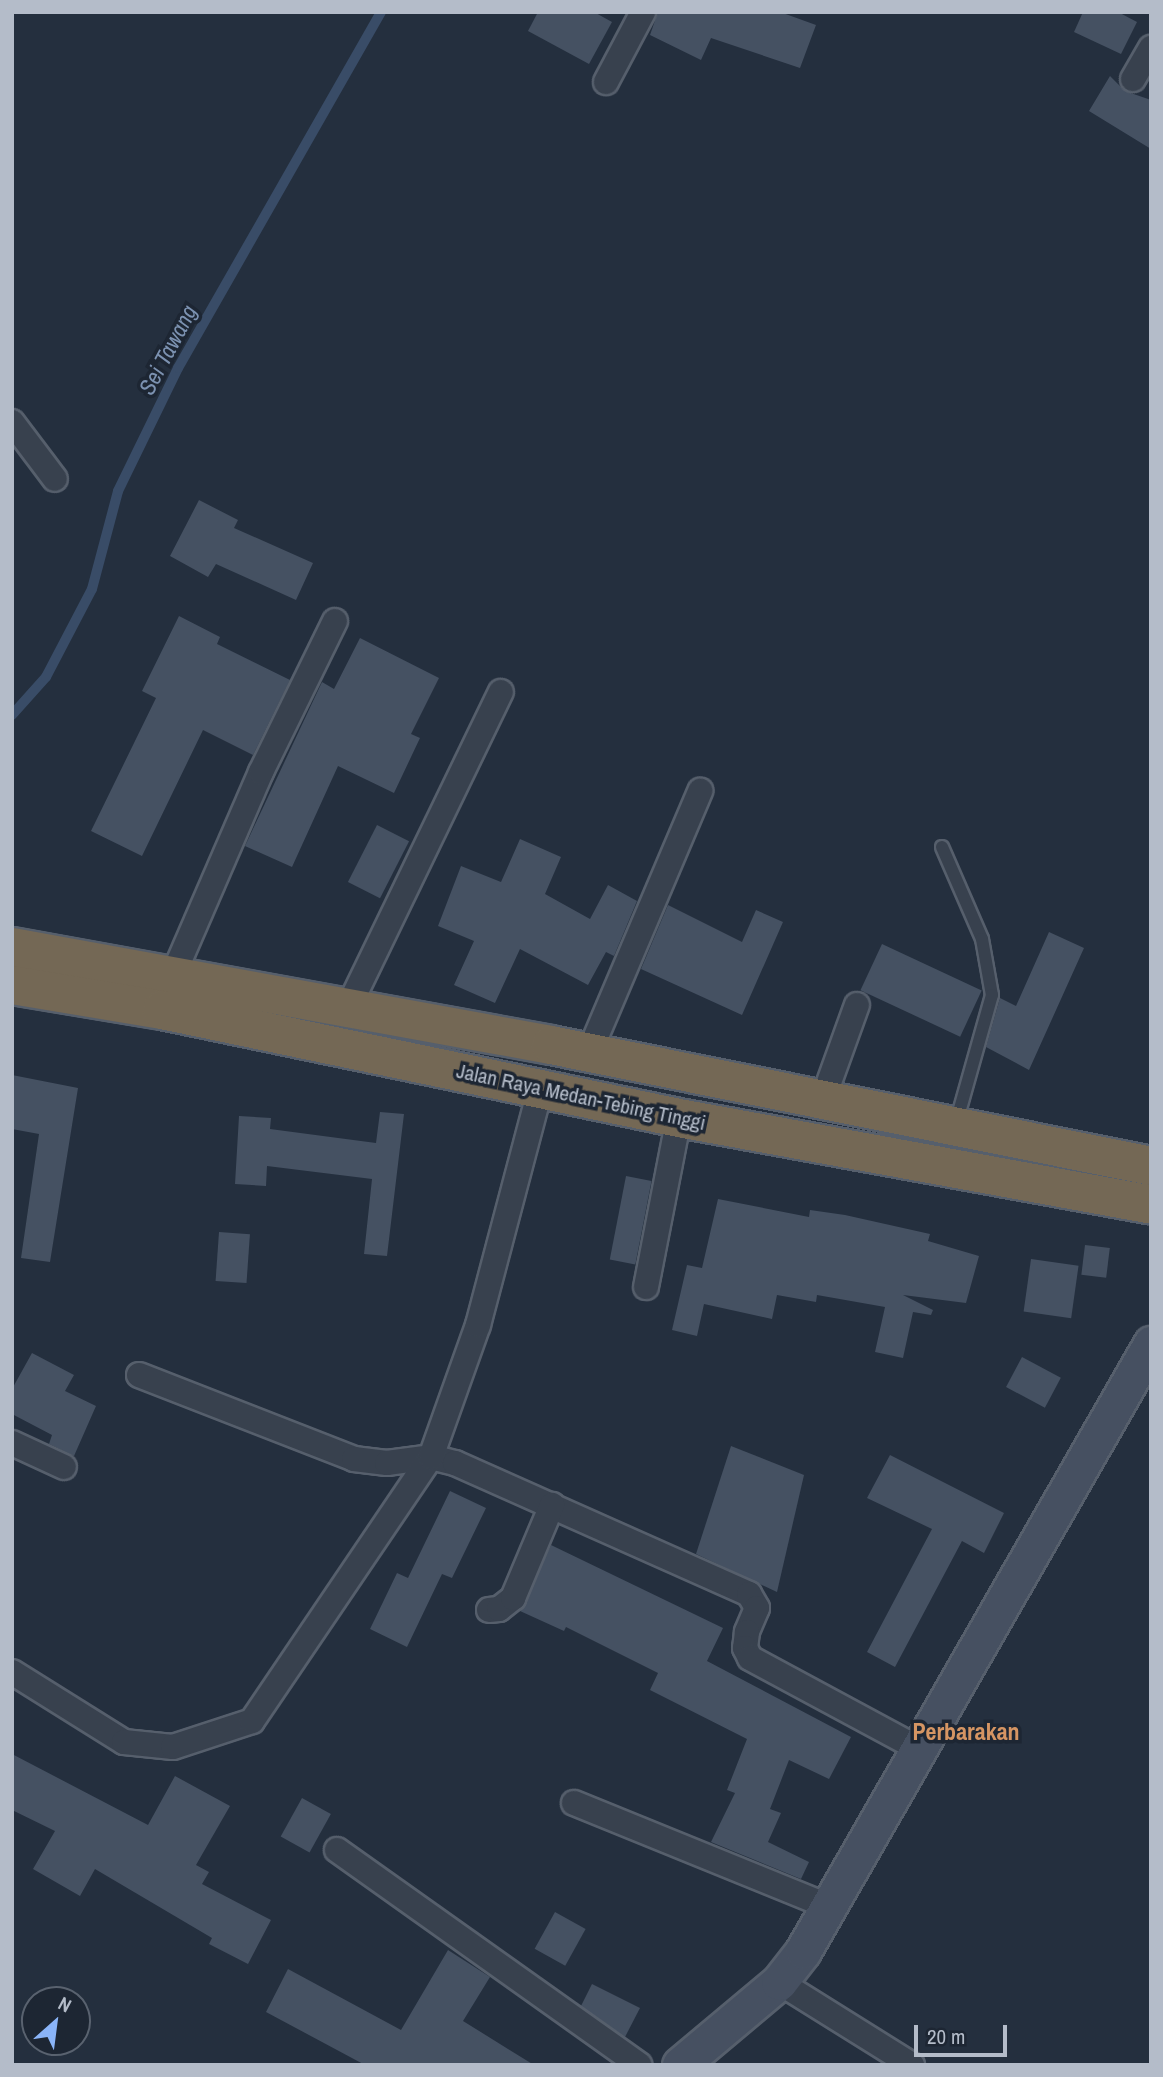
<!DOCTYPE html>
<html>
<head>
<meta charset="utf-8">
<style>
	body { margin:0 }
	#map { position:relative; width:1163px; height:2077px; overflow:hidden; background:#242f3e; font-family:"Archivo Narrow",sans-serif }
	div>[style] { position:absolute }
	.stream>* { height:10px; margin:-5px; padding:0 5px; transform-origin:5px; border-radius:5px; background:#394c67 }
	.building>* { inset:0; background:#455162; transform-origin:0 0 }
	.roads { filter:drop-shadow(2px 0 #565f6c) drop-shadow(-2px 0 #565f6c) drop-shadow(0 2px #565f6c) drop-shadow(0 -2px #565f6c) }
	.lane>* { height:12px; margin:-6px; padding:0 6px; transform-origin:6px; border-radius:6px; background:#38414e }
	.street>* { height:24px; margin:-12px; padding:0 12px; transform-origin:12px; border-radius:12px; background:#38414e }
	.secondary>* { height:35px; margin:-17.5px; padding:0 17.5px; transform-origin:17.5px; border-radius:17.5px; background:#465061 }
	.highway>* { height:38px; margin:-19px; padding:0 19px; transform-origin:19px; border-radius:19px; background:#746855 }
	span { translate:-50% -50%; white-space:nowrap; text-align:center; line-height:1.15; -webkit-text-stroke:7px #1d2633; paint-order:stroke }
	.street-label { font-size:21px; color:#b4bcc9 }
	.water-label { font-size:23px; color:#7c92b1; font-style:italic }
	.quarter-label { font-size:24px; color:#d59563; font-weight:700 }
	.frame { position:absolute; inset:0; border:14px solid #b4bcc9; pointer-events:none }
	.north { position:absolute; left:21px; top:1986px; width:70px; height:70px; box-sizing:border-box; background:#1d2633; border:2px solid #59626f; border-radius:50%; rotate:28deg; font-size:19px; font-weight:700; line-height:28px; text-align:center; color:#b4bcc9 }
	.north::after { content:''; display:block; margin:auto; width:24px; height:32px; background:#8ab4f8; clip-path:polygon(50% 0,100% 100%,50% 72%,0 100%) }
	.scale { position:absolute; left:914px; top:2025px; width:93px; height:32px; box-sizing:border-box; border:4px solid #b4bcc9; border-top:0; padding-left:9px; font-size:21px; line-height:24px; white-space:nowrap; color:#b4bcc9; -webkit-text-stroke:5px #1d2633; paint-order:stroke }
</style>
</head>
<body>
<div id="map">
	<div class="stream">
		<div style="left:12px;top:715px;width:51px;rotate:-48.2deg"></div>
		<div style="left:46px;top:677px;width:99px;rotate:-62.4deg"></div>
		<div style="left:92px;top:589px;width:101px;rotate:-75.1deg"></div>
		<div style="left:118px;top:491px;width:137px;rotate:-64deg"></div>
		<div style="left:178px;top:368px;width:410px;rotate:-60.3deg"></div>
	</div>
	<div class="building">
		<div style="clip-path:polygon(538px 12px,594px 12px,612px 22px,589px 64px,528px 31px)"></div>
		<div style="clip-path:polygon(658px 12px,780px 12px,816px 25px,800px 68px,711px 38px,701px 60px,650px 35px)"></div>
		<div style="clip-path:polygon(1083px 12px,1118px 12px,1137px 22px,1121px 54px,1074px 32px)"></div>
		<div style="clip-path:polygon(1110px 76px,1125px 91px,1151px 100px,1151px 149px,1089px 111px)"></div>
		<div style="clip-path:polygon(199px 500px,238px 520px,234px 528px,313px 563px,296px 600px,216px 564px,208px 577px,170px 556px)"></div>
		<div style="clip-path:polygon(179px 616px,220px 637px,217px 644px,290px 680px,253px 755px,203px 730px,142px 856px,91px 831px,156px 698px,142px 691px)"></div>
		<div style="clip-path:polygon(360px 638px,439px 678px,411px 734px,420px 738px,394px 793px,338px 766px,292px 867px,245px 846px,322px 682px,334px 689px)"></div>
		<div style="left:377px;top:825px;width:36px;height:64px;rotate:27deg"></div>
		<div style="clip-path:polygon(520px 839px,561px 857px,545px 894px,590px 919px,608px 885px,637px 901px,614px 956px,606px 952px,588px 985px,520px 949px,495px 1003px,454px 985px,474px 941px,438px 926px,461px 866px,501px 882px)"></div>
		<div style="clip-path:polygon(668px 905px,742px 942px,756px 910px,783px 922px,742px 1015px,641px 969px)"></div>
		<div style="clip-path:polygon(1049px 932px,1084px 948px,1029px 1070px,986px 1047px,1000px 998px,1016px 1006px)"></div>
		<div style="left:882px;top:944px;width:110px;height:51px;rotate:25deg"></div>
		<div style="clip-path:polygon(12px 1075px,78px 1088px,50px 1262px,21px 1258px,39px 1134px,12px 1129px)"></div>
		<div style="clip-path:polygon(380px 1112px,404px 1114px,387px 1256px,364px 1254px,372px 1179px,267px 1166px,266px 1186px,235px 1184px,239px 1116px,271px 1118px,270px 1129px,376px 1143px)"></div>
		<div style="left:626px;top:1176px;width:26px;height:85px;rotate:11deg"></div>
		<div style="clip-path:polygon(718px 1199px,809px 1217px,810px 1210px,845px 1215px,930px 1234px,928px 1241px,979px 1256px,966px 1303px,903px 1295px,933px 1310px,931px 1315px,913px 1312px,903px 1358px,875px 1352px,885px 1307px,817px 1295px,816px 1302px,777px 1295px,772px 1319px,704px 1304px,697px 1336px,672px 1330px,687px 1265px,702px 1268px)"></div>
		<div style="left:219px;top:1232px;width:31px;height:49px;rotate:4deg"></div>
		<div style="left:1085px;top:1245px;width:25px;height:30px;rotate:7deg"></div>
		<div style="left:1031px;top:1259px;width:48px;height:53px;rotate:8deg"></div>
		<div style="clip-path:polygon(32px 1353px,74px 1375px,65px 1391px,96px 1406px,74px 1456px,49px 1444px,52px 1435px,12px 1414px,12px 1389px)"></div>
		<div style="left:1022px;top:1357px;width:44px;height:34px;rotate:28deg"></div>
		<div style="clip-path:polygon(731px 1446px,804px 1475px,777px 1592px,696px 1554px)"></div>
		<div style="clip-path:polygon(890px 1455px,1004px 1513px,984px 1553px,962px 1541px,895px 1667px,867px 1652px,932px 1529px,867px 1498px)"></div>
		<div style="clip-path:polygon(450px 1491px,486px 1508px,452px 1578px,442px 1574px,407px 1647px,370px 1629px,397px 1573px,408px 1578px)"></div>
		<div style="clip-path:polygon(551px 1545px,723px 1628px,707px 1661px,851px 1737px,829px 1779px,789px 1760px,770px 1809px,781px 1813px,768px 1842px,809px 1862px,801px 1879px,711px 1842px,735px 1793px,727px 1790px,747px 1739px,650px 1690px,658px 1673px,566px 1627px,564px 1631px,520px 1611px)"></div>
		<div style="clip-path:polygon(12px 1754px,148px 1825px,175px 1776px,230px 1806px,196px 1865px,209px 1872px,202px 1884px,271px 1920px,248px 1964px,209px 1944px,212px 1938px,95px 1869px,80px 1896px,33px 1869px,55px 1831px,12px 1810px)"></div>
		<div style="left:302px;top:1798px;width:33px;height:44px;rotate:29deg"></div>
		<div style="left:555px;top:1912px;width:35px;height:42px;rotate:29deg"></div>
		<div style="clip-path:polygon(448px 1950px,490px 1977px,463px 2021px,534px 2065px,365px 2065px,266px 2012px,288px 1969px,401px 2030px)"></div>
		<div style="clip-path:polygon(592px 1984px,640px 2008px,625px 2037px,581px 2006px)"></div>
	</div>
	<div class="roads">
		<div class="lane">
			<div style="left:942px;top:847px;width:100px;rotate:66.5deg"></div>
			<div style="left:982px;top:939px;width:57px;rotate:79.9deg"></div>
			<div style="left:992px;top:995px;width:133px;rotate:105.7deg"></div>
		</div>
		<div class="street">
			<div style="left:1133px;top:79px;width:36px;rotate:-60deg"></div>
			<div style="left:606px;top:82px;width:79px;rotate:-62.1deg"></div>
			<div style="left:12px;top:422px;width:71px;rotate:53deg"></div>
			<div style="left:174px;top:973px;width:219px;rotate:-66.6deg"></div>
			<div style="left:261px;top:772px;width:168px;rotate:-63.9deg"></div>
			<div style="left:348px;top:1008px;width:351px;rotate:-64.2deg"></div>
			<div style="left:589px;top:1053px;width:285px;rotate:-67deg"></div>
			<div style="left:822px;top:1102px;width:103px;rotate:-70.2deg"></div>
			<div style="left:646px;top:1287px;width:172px;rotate:-79deg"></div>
			<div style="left:139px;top:1375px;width:231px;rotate:21.3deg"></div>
			<div style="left:354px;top:1459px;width:33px;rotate:7deg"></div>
			<div style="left:387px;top:1463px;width:44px;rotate:-7.8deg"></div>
			<div style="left:431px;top:1457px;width:25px;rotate:14deg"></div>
			<div style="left:455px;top:1463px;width:322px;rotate:24deg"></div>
			<div style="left:749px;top:1594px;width:16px;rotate:60deg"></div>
			<div style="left:757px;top:1608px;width:26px;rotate:113deg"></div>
			<div style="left:747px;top:1632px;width:16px;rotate:97deg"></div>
			<div style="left:745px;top:1648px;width:11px;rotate:63deg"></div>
			<div style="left:750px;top:1658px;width:192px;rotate:28.3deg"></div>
			<div style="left:12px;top:1443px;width:57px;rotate:24.8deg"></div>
			<div style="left:489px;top:1610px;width:10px;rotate:-6deg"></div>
			<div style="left:499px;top:1609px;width:18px;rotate:-38deg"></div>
			<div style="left:513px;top:1598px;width:101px;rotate:-67.2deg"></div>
			<div style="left:12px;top:1672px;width:132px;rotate:32deg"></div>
			<div style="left:124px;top:1742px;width:49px;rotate:5.8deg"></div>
			<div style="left:173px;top:1747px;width:83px;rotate:-18.2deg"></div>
			<div style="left:252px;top:1721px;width:319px;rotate:-55.9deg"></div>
			<div style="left:431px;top:1457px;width:140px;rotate:-70.4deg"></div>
			<div style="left:478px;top:1325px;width:246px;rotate:-75.2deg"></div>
			<div style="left:574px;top:1803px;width:276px;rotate:22.1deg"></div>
			<div style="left:337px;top:1850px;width:371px;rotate:35.4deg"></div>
			<div style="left:779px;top:1982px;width:157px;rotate:32deg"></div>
		</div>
		<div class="secondary">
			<div style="left:680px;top:2065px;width:129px;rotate:-40deg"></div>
			<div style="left:779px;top:1982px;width:39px;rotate:-52deg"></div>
			<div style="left:803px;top:1951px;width:700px;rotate:-60.17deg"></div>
		</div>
		<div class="highway">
			<div style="left:12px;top:947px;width:548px;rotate:10.3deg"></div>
			<div style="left:551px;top:1045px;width:612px;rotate:11.4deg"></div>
			<div style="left:12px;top:985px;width:152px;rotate:9.5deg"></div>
			<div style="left:162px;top:1010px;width:528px;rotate:11.8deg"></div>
			<div style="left:679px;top:1118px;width:480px;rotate:10.4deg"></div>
		</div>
	</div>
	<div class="street-label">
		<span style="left:581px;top:1097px;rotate:12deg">Jalan Raya Medan-Tebing Tinggi</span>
	</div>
	<div class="water-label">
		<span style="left:168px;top:350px;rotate:-62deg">Sei Tawang</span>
	</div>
	<div class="quarter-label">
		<span style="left:966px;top:1732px">Perbarakan</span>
	</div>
	<div class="frame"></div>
	<div class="north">N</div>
	<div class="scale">20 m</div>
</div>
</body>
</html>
